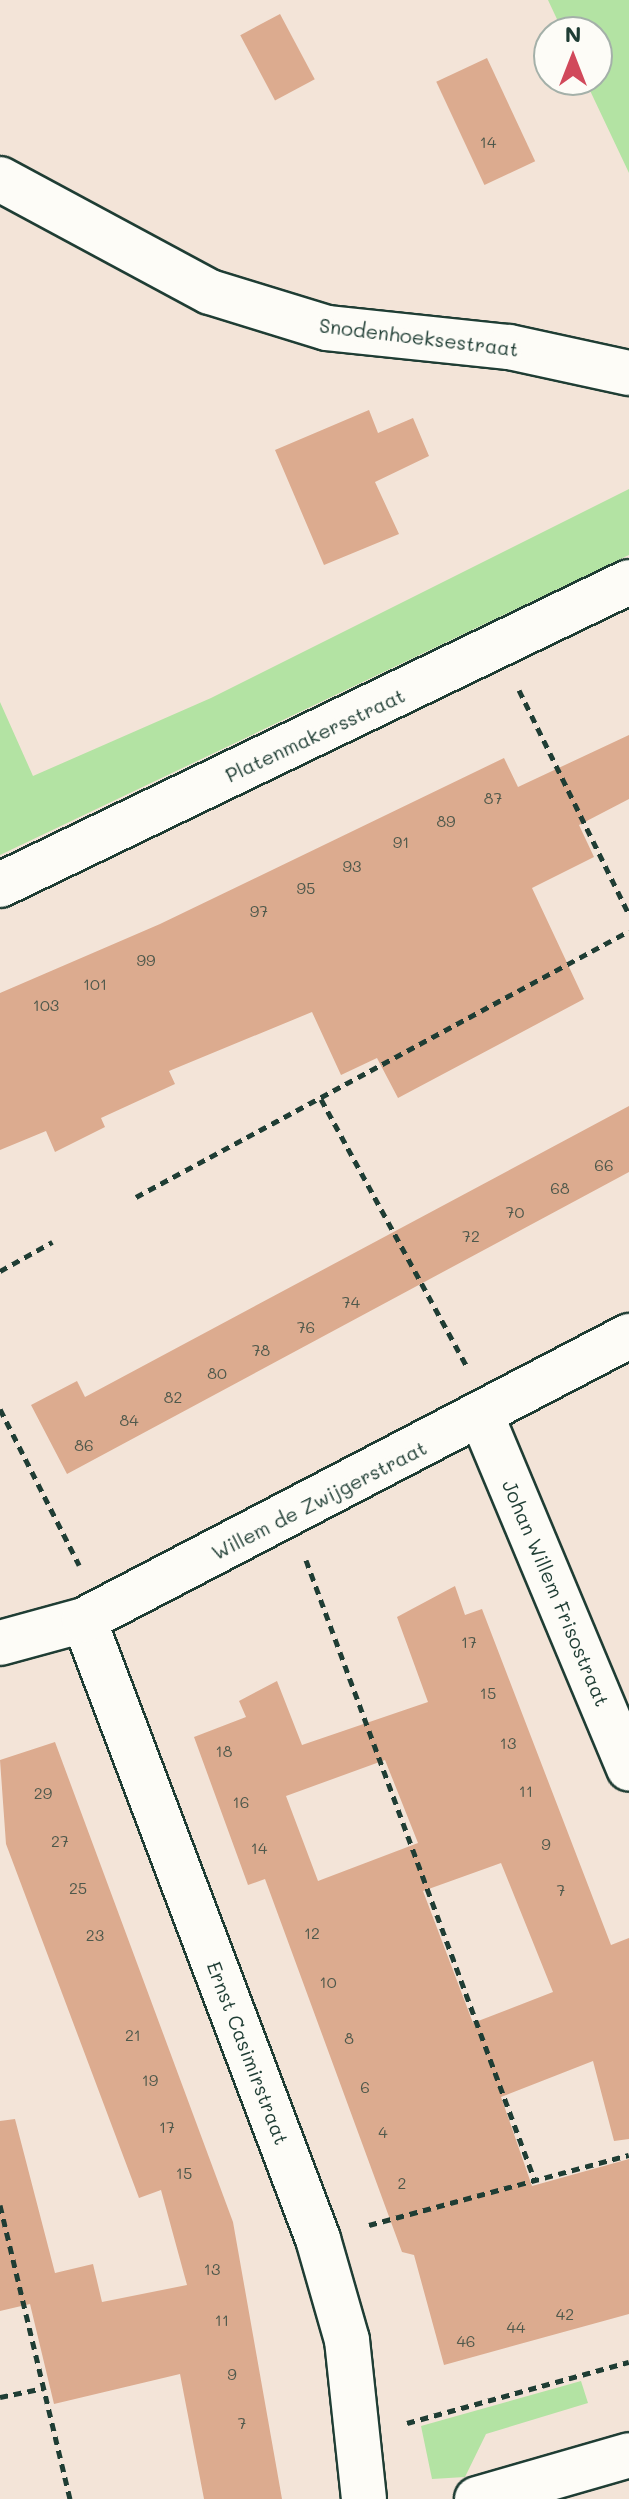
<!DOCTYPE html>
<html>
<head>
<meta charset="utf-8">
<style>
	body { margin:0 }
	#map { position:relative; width:629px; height:2499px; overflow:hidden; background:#f3e4d8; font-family:Mali,sans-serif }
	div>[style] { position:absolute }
	.green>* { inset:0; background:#b3e3a3 }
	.building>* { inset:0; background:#dcab8f; transform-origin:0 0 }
	.path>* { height:5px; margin-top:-2.5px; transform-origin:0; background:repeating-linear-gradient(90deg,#1f3d34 0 8px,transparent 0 14px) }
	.roads { filter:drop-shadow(2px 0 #1f3d34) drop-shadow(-2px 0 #1f3d34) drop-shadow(0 2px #1f3d34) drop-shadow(0 -2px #1f3d34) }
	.street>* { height:44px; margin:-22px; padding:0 22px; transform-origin:22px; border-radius:22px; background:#fdfcf7 }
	span { translate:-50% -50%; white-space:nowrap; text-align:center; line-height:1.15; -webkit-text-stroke:8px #fdfcf7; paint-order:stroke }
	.number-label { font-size:16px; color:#4e584b }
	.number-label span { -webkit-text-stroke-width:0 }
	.street-label { font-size:20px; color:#1f3d34 }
	.north { position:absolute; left:533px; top:16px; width:80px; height:80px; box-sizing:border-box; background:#fdfcf7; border:2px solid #a4b0a9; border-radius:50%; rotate:0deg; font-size:22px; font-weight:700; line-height:32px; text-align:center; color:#1f3d34 }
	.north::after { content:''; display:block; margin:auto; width:28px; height:36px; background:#d1495b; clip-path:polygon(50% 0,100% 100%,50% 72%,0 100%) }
</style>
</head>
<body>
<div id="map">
	<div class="green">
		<div style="clip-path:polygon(548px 0,629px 0,629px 173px,585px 80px,597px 80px,597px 32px,563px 32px)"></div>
		<div style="clip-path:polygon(629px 489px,629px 555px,0 855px,0 702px,33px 776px,211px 698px)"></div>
		<div style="clip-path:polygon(581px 2381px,588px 2403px,486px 2434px,465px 2477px,432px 2479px,421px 2426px)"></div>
	</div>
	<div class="building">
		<div style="left:280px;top:14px;width:74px;height:45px;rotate:62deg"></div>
		<div style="left:487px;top:58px;width:114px;height:56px;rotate:65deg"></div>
		<div style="clip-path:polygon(369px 410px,378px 433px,413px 418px,429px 456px,375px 482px,399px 534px,324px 565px,275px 450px)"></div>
		<div style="clip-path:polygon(629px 735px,629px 799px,579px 825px,594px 857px,532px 888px,584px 999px,398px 1098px,377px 1058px,341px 1075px,312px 1012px,169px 1071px,175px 1084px,101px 1118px,105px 1127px,55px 1152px,46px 1131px,0 1150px,0 993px,160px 924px,504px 758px,518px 787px)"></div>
		<div style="clip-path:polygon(629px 1106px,629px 1172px,67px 1474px,31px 1405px,77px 1381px,85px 1397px)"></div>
		<div style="clip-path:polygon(evenodd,455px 1586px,465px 1615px,482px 1609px,611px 1945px,629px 1938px,629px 2139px,614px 2141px,593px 2061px,501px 2097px,532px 2186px,629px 2159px,629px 2314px,444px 2365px,414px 2255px,402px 2252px,265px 1879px,248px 1885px,194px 1737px,246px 1717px,239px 1701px,277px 1681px,302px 1745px,428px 1702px,397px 1617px,455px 1586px,385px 1760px,418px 1843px,318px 1881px,286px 1796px,385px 1760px,455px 1586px,501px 1863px,553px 1992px,473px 2023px,423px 1891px,501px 1863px)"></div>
		<div style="clip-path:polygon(55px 1742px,233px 2222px,282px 2499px,204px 2499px,180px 2374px,54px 2404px,30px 2304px,0 2311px,0 2121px,15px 2119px,55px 2273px,93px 2264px,102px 2302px,187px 2285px,161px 2190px,139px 2198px,6px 1844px,0 1760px)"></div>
	</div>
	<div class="path">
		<div style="left:519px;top:690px;width:250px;rotate:63.9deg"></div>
		<div style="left:321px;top:1099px;width:303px;rotate:61.4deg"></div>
		<div style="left:136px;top:1197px;width:560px;rotate:-28.35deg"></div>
		<div style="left:0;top:1271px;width:60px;rotate:-29.1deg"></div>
		<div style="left:0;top:1409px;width:175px;rotate:63.1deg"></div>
		<div style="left:306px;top:1560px;width:662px;rotate:69.76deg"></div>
		<div style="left:0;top:2205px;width:302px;rotate:76.6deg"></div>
		<div style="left:369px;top:2225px;width:269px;rotate:-15.1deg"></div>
		<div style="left:0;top:2397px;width:45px;rotate:-11.6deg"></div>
		<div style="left:407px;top:2423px;width:230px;rotate:-15.4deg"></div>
	</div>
	<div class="roads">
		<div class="street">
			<div style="left:0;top:179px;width:238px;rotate:28.3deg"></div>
			<div style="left:210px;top:292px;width:122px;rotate:17.1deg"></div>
			<div style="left:327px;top:328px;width:183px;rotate:6deg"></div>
			<div style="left:509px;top:347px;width:123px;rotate:12.2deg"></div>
			<div style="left:0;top:885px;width:698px;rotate:-25.72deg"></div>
			<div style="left:482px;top:1417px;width:381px;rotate:67.3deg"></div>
			<div style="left:84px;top:1620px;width:662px;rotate:69.29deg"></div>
			<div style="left:318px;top:2239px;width:105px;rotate:74deg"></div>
			<div style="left:347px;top:2340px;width:160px;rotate:83.9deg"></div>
			<div style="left:0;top:1643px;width:87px;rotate:-15.3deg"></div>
			<div style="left:84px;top:1620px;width:615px;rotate:-27.52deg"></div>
			<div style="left:477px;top:2499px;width:158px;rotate:-16.1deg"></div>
		</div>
	</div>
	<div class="number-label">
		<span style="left:488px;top:142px">14</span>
		<span style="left:493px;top:798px">87</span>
		<span style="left:446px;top:821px">89</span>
		<span style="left:401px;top:842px">91</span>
		<span style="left:352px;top:866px">93</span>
		<span style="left:306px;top:888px">95</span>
		<span style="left:259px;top:911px">97</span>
		<span style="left:146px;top:960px">99</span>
		<span style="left:95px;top:984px">101</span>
		<span style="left:46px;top:1005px">103</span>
		<span style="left:604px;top:1165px">66</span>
		<span style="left:560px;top:1188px">68</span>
		<span style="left:515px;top:1212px">70</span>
		<span style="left:471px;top:1236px">72</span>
		<span style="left:351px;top:1302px">74</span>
		<span style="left:306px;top:1327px">76</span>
		<span style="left:261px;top:1350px">78</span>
		<span style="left:217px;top:1373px">80</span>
		<span style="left:173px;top:1397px">82</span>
		<span style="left:129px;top:1420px">84</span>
		<span style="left:84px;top:1445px">86</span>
		<span style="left:469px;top:1642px">17</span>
		<span style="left:488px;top:1693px">15</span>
		<span style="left:508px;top:1743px">13</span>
		<span style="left:224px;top:1751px">18</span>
		<span style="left:526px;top:1791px">11</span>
		<span style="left:43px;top:1793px">29</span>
		<span style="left:241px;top:1802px">16</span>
		<span style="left:60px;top:1841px">27</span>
		<span style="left:546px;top:1844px">9</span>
		<span style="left:259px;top:1848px">14</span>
		<span style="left:78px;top:1888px">25</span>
		<span style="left:561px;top:1890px">7</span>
		<span style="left:312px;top:1933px">12</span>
		<span style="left:95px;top:1935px">23</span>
		<span style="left:328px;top:1982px">10</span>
		<span style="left:133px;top:2035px">21</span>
		<span style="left:349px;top:2038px">8</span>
		<span style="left:150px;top:2080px">19</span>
		<span style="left:365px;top:2087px">6</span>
		<span style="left:167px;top:2127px">17</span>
		<span style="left:383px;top:2132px">4</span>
		<span style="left:184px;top:2173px">15</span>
		<span style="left:402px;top:2183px">2</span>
		<span style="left:212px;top:2269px">13</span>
		<span style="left:565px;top:2314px">42</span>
		<span style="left:222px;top:2320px">11</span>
		<span style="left:516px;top:2327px">44</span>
		<span style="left:466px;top:2341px">46</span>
		<span style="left:232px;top:2374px">9</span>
		<span style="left:242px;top:2423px">7</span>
	</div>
	<div class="street-label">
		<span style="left:419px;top:337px;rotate:7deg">Snodenhoeksestraat</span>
		<span style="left:315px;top:735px;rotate:-25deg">Platenmakersstraat</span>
		<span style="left:319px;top:1500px;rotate:-27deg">Willem de Zwijgerstraat</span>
		<span style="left:556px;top:1593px;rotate:67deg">Johan Willem Frisostraat</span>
		<span style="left:248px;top:2053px;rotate:69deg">Ernst Casimirstraat</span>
	</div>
	<div class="north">N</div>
</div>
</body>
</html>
